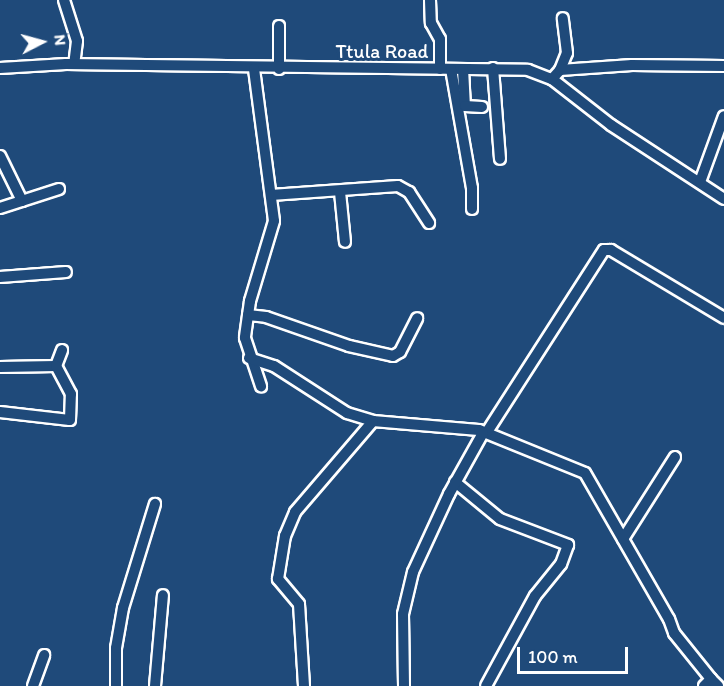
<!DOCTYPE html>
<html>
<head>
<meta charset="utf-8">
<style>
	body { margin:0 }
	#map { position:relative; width:724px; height:686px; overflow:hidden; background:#1f4a7a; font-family:Itim,sans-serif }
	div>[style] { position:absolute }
	.roads { filter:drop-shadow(2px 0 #fff) drop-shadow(-2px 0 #fff) drop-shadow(0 2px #fff) drop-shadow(0 -2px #fff) }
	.minor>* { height:10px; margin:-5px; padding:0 5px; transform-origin:5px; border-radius:5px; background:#1f4a7a }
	span { translate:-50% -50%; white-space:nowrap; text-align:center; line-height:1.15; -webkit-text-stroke:6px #1f4a7a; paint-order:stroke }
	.street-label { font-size:20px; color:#fff }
	.north { position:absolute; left:12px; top:12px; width:60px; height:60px; -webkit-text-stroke:4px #1f4a7a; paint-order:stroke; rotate:84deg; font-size:16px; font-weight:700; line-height:24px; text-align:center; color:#fff }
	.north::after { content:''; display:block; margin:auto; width:21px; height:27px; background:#fff; clip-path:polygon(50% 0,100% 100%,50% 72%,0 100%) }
	.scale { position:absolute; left:517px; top:647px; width:111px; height:27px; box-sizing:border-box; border:3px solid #fff; border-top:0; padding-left:8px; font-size:18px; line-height:21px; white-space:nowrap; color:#fff; -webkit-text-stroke:4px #1f4a7a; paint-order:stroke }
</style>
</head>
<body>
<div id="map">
	<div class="roads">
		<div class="minor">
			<div style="left:64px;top:0;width:43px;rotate:72.4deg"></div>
			<div style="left:77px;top:41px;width:23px;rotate:97deg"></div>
			<div style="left:430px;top:0;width:23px;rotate:88deg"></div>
			<div style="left:431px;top:23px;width:18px;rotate:61deg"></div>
			<div style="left:440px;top:39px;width:30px;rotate:90deg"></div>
			<div style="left:279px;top:26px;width:43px;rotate:90deg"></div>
			<div style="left:0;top:68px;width:66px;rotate:-3.5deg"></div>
			<div style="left:66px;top:64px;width:462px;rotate:0.7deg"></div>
			<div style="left:528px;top:70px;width:26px;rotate:21deg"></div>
			<div style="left:552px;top:79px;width:75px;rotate:37.9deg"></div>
			<div style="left:611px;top:125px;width:135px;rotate:33.2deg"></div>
			<div style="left:493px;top:68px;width:91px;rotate:85.6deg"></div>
			<div style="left:254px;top:69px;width:153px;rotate:82.5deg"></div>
			<div style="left:274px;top:221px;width:84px;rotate:106.7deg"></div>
			<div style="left:250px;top:301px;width:37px;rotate:98deg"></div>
			<div style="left:245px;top:338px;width:51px;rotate:71.6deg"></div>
			<div style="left:451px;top:69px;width:121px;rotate:80deg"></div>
			<div style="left:472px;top:188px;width:21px;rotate:90deg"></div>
			<div style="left:463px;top:69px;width:37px;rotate:87deg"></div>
			<div style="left:465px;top:106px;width:17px;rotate:3deg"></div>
			<div style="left:560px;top:70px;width:18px;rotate:-68deg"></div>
			<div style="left:567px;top:53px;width:35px;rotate:-97deg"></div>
			<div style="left:552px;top:79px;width:12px;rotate:-48deg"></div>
			<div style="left:560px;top:70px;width:72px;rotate:-4deg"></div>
			<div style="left:632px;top:65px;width:92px;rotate:0.6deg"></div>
			<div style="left:0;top:156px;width:50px;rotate:63.9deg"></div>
			<div style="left:700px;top:182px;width:70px;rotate:-70deg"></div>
			<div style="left:340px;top:192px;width:50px;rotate:84.3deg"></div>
			<div style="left:271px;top:195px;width:127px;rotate:-4.1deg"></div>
			<div style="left:398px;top:186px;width:13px;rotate:29deg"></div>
			<div style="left:409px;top:192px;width:37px;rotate:57deg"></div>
			<div style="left:0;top:208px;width:62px;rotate:-17.9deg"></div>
			<div style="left:0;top:277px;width:66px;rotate:-4.3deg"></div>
			<div style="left:248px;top:315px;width:18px;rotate:6deg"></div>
			<div style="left:266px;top:317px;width:88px;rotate:19.3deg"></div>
			<div style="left:349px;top:346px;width:45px;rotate:12.8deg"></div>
			<div style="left:393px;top:356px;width:8px;rotate:-30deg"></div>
			<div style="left:400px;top:352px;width:38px;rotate:-63deg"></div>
			<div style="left:249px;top:358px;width:26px;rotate:18deg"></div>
			<div style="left:274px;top:366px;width:87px;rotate:32.8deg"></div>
			<div style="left:347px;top:413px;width:27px;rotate:17deg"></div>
			<div style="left:373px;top:421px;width:106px;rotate:4.9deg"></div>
			<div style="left:479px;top:430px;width:114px;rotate:22.1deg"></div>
			<div style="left:585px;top:473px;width:168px;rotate:60.1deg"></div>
			<div style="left:669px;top:619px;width:15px;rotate:70deg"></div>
			<div style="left:674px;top:633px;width:59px;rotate:51.2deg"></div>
			<div style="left:0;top:367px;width:56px;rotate:-1deg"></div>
			<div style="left:56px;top:366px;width:17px;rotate:-69deg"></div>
			<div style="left:0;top:412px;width:70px;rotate:6.5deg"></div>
			<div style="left:70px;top:420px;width:26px;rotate:-88deg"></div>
			<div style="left:71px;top:394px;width:32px;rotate:-118deg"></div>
			<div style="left:487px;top:432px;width:216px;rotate:-57.3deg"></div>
			<div style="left:604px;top:250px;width:7px"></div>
			<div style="left:611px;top:250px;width:132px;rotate:31deg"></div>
			<div style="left:455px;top:482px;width:58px;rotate:39.4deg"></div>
			<div style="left:500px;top:519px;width:73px;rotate:20.9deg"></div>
			<div style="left:568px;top:545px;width:20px;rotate:110deg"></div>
			<div style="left:561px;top:564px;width:41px;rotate:129.1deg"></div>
			<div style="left:535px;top:596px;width:102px;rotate:118.6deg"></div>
			<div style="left:623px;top:539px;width:97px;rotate:-57.6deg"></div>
			<div style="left:33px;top:686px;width:33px;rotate:-70deg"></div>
			<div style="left:116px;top:686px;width:38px;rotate:-90deg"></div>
			<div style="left:116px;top:648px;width:41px;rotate:-80.1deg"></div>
			<div style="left:123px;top:608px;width:109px;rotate:-72.9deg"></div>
			<div style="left:155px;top:686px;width:91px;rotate:-85deg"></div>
			<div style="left:304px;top:686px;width:82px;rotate:-93.5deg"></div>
			<div style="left:299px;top:604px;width:33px;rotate:-130deg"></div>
			<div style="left:278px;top:579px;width:44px;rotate:-80.8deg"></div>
			<div style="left:285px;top:536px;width:26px;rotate:-67deg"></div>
			<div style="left:295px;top:512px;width:120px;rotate:-49.4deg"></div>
			<div style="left:404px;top:686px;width:72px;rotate:-90.8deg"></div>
			<div style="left:403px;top:614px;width:43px;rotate:-76.6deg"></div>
			<div style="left:413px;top:572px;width:86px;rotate:-65.2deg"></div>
			<div style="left:449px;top:494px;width:70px;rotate:-60.9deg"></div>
			<div style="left:704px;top:686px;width:10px;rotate:-45deg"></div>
			<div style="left:711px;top:679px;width:10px;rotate:45deg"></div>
		</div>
	</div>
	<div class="street-label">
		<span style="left:382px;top:51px">Ttula Road</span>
	</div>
	<div class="north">N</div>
	<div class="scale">100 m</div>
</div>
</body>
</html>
